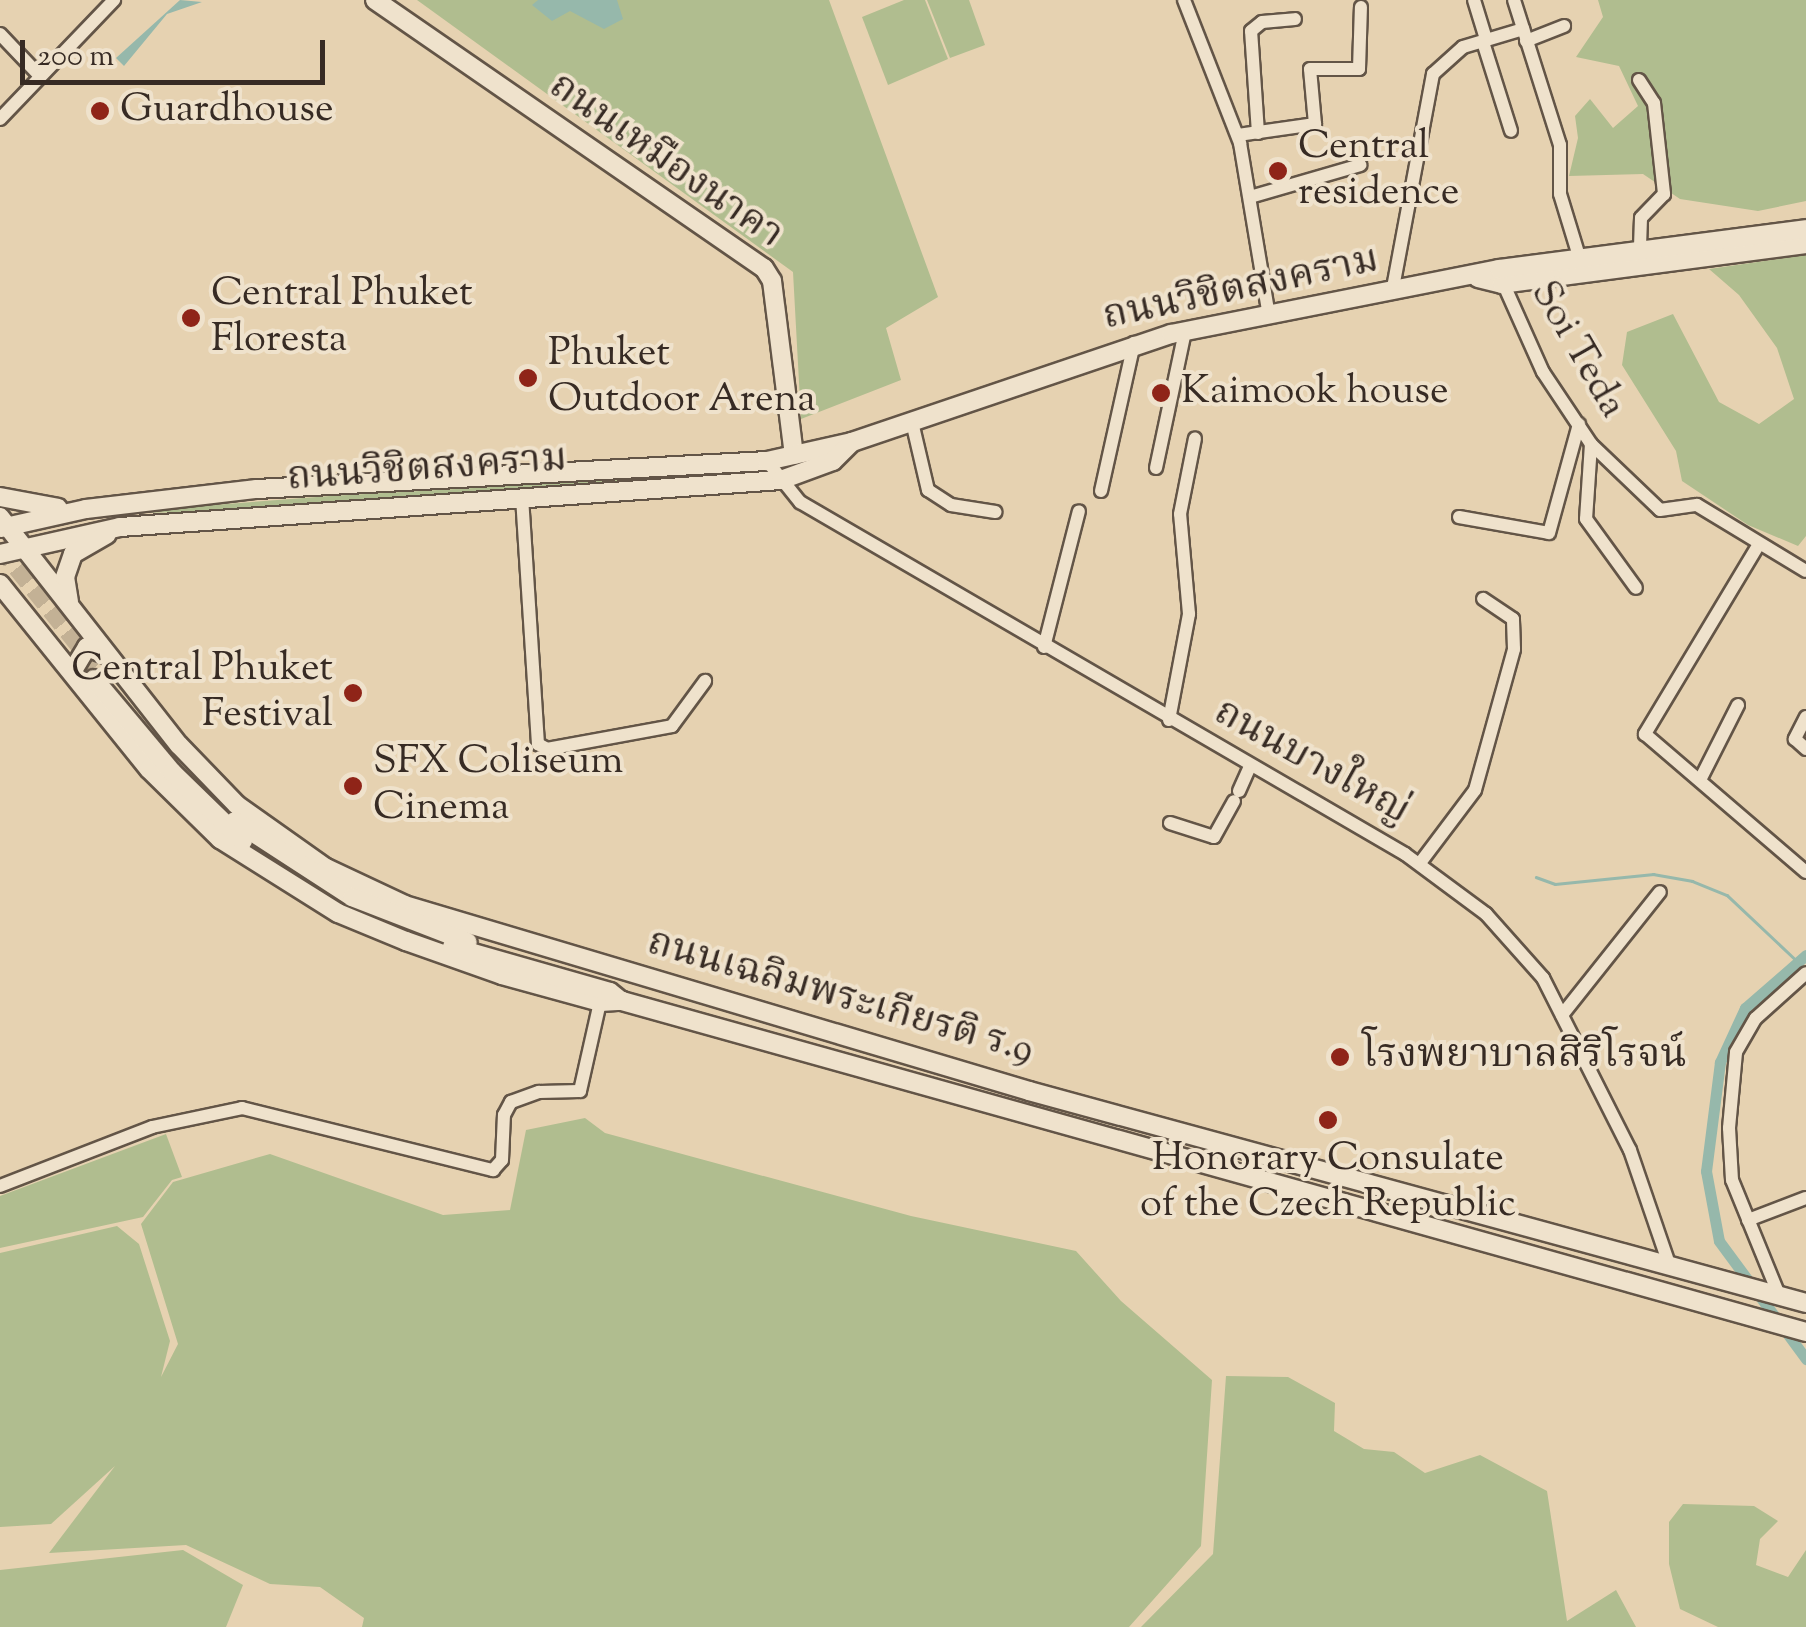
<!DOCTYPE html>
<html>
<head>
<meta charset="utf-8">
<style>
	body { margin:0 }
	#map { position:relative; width:1806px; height:1627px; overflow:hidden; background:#e6d2b1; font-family:"Sorts Mill Goudy","Noto Serif Thai",serif }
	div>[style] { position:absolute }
	.green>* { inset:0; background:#b0bd8f }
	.water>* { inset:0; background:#96b8ab }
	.stream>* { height:2.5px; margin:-1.25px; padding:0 1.25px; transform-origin:1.25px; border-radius:1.25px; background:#96b8ab }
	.canal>* { height:11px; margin:-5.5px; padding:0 5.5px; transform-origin:5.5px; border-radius:5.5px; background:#96b8ab }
	.secondary-tunnel>* { height:18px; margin-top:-9px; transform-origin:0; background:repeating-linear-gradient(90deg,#c3b195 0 18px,transparent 0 27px) }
	.roads { filter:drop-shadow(2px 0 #635547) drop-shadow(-2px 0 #635547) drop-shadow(0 2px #635547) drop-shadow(0 -2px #635547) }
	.street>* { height:12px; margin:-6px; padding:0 6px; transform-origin:6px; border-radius:6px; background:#efe2cc }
	.secondary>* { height:18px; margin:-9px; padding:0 9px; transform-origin:9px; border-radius:9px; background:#efe2cc }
	.dots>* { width:28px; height:28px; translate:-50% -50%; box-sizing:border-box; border:5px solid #efe2cc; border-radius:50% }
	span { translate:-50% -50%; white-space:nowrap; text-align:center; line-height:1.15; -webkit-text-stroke:8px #efe2cc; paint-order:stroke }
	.poi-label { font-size:40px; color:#372b24 }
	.left { translate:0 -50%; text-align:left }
	.right { translate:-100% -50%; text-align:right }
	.street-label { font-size:40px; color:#372b24 }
	.scale { position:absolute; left:20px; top:40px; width:305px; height:45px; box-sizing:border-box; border:5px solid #372b24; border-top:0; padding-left:12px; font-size:30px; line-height:35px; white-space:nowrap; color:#372b24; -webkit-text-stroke:8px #efe2cc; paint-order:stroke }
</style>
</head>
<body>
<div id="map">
	<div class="green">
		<div style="clip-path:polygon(417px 0,829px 0,938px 297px,886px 328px,901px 380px,801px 419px,793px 272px)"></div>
		<div style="clip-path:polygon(904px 0,925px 0,948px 59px,888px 85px,862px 17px)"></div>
		<div style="clip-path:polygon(927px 0,969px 0,985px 45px,950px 58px)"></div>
		<div style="clip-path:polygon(1598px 0,1806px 0,1806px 201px,1758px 211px,1680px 199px,1643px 174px,1569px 176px,1578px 138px,1575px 116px,1590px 99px,1613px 128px,1638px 106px,1619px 66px,1576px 57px,1603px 17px)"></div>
		<div style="clip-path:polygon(1806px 255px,1806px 536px,1798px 546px,1748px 525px,1682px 481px,1676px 451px,1622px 365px,1627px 332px,1673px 314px,1719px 402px,1759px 424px,1794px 399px,1777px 348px,1739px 295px,1709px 269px)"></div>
		<div style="clip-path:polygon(759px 472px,226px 512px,110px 513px,330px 496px)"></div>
		<div style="clip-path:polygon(585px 1118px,605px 1133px,911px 1216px,1076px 1251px,1121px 1301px,1212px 1380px,1201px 1546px,1129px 1627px,362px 1627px,364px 1618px,320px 1587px,270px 1584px,186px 1545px,49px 1553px,115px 1466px,51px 1524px,0 1527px,0 1253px,117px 1226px,139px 1244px,170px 1341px,161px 1377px,178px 1344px,141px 1224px,173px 1182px,270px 1154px,443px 1215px,510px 1210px,526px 1130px)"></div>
		<div style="clip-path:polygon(166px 1134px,182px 1177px,172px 1180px,143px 1217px,0 1248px,0 1196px)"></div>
		<div style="clip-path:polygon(1226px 1376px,1288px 1377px,1335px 1403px,1334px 1431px,1364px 1449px,1394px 1452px,1425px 1473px,1480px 1455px,1547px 1491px,1567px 1621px,1616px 1590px,1636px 1627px,1141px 1627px,1213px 1554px)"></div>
		<div style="clip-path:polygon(1683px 1504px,1754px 1506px,1778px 1521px,1760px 1539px,1756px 1565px,1788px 1577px,1806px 1550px,1806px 1627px,1718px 1627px,1680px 1609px,1669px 1564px,1669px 1522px)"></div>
		<div style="clip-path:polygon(183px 1550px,243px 1585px,226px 1627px,0 1627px,0 1570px)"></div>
	</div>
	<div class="water">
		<div style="clip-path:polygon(180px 0,202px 2px,167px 14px,124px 66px,116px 58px)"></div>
		<div style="clip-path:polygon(538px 0,617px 0,623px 19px,604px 29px,570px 11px,552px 21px,532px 5px)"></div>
	</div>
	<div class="stream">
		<div style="left:1536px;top:877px;width:20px;rotate:20deg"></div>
		<div style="left:1555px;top:884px;width:99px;rotate:-5.8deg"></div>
		<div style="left:1653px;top:874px;width:40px;rotate:10deg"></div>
		<div style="left:1692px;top:881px;width:38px;rotate:22deg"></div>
		<div style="left:1727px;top:895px;width:98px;rotate:43.3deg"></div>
	</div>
	<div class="canal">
		<div style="left:1806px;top:955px;width:81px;rotate:139deg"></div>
		<div style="left:1745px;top:1008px;width:60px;rotate:114.8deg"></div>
		<div style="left:1720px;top:1062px;width:110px;rotate:97.3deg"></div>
		<div style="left:1706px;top:1171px;width:71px;rotate:79.5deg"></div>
		<div style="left:1719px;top:1241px;width:147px;rotate:53.6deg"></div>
	</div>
	<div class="secondary-tunnel">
		<div style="left:0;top:547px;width:161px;rotate:51.3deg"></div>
	</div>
	<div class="roads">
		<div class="street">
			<div style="left:1184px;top:0;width:154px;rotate:68.6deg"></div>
			<div style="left:1240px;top:143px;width:175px;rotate:80.5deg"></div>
			<div style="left:1474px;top:0;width:41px;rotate:72.9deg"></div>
			<div style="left:1514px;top:0;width:152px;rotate:72.4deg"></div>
			<div style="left:1560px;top:145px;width:49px;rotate:90deg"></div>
			<div style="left:1560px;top:194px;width:65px;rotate:73deg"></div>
			<div style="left:0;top:34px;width:57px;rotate:46.4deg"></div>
			<div style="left:1526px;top:41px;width:41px;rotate:-21.5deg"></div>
			<div style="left:1483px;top:42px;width:93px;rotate:72.5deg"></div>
			<div style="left:1639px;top:80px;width:27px;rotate:57deg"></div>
			<div style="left:1654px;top:103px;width:92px;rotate:83.7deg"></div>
			<div style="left:1664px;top:194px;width:33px;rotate:134deg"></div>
			<div style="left:1641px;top:218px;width:29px;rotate:92deg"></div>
			<div style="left:0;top:119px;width:165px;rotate:-46.2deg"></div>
			<div style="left:1258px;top:133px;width:102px;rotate:-93.9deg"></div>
			<div style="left:1251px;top:31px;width:14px;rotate:-39deg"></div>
			<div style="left:1262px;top:22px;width:33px;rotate:-5deg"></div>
			<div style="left:1238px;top:135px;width:78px;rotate:-8.1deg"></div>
			<div style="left:1315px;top:124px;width:55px;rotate:-95.2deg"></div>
			<div style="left:1310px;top:69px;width:49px"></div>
			<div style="left:1359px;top:69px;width:62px;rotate:-88.2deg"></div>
			<div style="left:1250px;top:197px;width:115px;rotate:-16.2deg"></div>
			<div style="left:1500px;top:276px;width:105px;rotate:65.9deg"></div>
			<div style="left:1543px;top:372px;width:87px;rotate:56.3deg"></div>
			<div style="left:1591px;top:444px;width:95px;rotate:43.7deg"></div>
			<div style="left:1660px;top:510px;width:37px;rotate:-8deg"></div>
			<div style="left:1697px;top:505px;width:127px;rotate:31.2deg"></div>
			<div style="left:1392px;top:293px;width:223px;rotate:-79.4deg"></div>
			<div style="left:1433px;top:74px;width:40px;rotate:-42deg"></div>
			<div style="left:1463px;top:47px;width:63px;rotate:-16.7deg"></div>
			<div style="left:912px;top:422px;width:70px;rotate:76.8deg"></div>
			<div style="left:928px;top:490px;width:27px;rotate:33deg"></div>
			<div style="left:951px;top:505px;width:45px;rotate:9deg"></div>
			<div style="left:1591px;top:444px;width:75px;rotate:93.8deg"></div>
			<div style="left:1586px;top:519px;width:85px;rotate:54.1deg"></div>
			<div style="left:767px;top:461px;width:53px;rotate:51.2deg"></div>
			<div style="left:800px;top:502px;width:700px;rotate:30.19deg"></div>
			<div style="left:1405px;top:854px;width:101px;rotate:36.5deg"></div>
			<div style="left:1486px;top:914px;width:86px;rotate:48.3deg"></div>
			<div style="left:1543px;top:978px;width:193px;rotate:63.2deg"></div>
			<div style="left:1630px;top:1150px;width:120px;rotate:71.1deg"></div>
			<div style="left:1156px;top:468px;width:140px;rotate:-78deg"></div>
			<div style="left:1101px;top:491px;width:152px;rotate:-77.4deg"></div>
			<div style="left:522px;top:497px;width:248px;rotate:86.3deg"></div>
			<div style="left:538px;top:744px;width:10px;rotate:29deg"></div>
			<div style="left:547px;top:749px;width:127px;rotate:-10.4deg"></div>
			<div style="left:672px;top:726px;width:56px;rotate:-53.7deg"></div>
			<div style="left:1459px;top:517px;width:91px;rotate:10.1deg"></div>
			<div style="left:1549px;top:533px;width:113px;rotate:-74.6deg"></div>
			<div style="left:1759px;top:544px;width:222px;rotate:121deg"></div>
			<div style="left:1645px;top:734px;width:212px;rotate:40.6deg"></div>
			<div style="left:1044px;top:647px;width:140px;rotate:-75.6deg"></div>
			<div style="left:1806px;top:717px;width:25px;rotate:117deg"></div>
			<div style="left:1795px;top:739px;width:15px;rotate:42deg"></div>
			<div style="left:1169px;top:720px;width:108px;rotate:-79.3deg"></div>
			<div style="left:1189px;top:614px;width:100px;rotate:-95.1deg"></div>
			<div style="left:1180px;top:514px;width:77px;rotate:-78.8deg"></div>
			<div style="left:1700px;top:780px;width:84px;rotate:-63.1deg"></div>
			<div style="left:1239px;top:791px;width:27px;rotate:-66deg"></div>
			<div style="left:1170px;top:823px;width:46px;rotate:17.7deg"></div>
			<div style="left:1214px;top:837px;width:41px;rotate:-60.9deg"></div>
			<div style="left:1420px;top:863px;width:91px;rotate:-53deg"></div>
			<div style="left:1475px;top:790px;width:146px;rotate:-74.5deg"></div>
			<div style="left:1514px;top:649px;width:30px;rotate:-92deg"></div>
			<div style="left:1513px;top:619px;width:36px;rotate:-146deg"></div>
			<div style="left:1562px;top:1015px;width:157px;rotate:-51.5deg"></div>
			<div style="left:0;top:1186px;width:163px;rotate:-21.2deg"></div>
			<div style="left:152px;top:1127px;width:92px;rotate:-11.9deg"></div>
			<div style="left:242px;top:1108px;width:259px;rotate:13.9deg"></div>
			<div style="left:493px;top:1170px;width:13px;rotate:-48deg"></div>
			<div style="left:502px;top:1160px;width:45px;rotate:-87.5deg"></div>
			<div style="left:504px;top:1115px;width:15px;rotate:-62deg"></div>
			<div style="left:511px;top:1102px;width:30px;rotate:-20deg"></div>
			<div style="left:539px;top:1092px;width:41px;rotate:-1.4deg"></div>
			<div style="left:580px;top:1091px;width:91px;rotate:-77.3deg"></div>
			<div style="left:1748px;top:1220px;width:62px;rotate:-20.8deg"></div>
			<div style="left:1779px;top:1295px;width:124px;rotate:-112.2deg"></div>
			<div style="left:1732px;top:1180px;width:52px;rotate:-93.3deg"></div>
			<div style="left:1729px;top:1128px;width:76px;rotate:-84.7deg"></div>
			<div style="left:1736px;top:1052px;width:39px;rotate:-60deg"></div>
			<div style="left:1756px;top:1018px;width:67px;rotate:-42deg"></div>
		</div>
		<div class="secondary">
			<div style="left:375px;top:0;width:472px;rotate:34.6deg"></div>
			<div style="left:764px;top:268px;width:15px;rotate:58deg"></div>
			<div style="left:772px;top:281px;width:175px;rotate:82.8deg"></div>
			<div style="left:1478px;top:278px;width:25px;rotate:14deg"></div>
			<div style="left:1502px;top:284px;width:307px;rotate:-7.5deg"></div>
			<div style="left:0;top:497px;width:59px;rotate:10.7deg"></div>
			<div style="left:0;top:517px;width:290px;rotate:51.9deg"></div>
			<div style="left:179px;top:745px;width:83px;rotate:46deg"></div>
			<div style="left:237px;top:805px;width:109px;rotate:35.3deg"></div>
			<div style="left:326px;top:868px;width:87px;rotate:25.1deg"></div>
			<div style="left:405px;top:905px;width:651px;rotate:16.6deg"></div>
			<div style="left:1029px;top:1091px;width:805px;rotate:15.26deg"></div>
			<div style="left:1px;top:528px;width:87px;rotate:-12.6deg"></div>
			<div style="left:86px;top:509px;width:172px;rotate:-6.7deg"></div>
			<div style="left:257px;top:489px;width:511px;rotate:-3.14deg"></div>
			<div style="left:767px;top:461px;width:87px;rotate:-12.6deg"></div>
			<div style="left:852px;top:442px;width:337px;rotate:-18.7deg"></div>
			<div style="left:1171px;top:334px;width:334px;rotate:-11.2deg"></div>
			<div style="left:1499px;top:269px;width:310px;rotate:-7.4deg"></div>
			<div style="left:0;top:554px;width:123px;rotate:-12.7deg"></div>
			<div style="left:120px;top:527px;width:663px;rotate:-4.07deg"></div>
			<div style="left:781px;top:480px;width:55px;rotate:-20.1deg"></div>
			<div style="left:833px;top:461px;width:27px;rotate:-45deg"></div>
			<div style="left:0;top:584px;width:238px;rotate:51.2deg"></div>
			<div style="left:149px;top:769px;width:100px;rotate:44.6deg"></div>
			<div style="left:220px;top:839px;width:139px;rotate:32.1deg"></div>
			<div style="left:338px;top:913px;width:74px;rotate:22.4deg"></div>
			<div style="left:406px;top:941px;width:102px;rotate:19.5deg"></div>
			<div style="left:502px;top:975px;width:102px;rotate:15.4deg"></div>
			<div style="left:600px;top:1002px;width:22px;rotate:-3deg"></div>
			<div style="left:622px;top:1001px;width:1229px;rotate:15.62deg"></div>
			<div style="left:69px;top:602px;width:25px;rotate:-99deg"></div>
			<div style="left:65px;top:577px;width:24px;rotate:-71deg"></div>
			<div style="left:73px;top:554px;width:39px;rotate:-30deg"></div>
			<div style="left:72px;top:672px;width:29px;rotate:-59deg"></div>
			<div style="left:87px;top:647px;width:19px;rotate:21deg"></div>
			<div style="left:94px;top:679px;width:121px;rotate:50deg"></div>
			<div style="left:172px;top:772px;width:99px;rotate:44.2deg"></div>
			<div style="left:235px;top:821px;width:140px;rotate:33deg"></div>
			<div style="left:352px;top:897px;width:124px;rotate:21.2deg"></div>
			<div style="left:452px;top:947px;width:164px;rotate:15.9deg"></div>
			<div style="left:610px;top:992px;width:14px;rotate:39deg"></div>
		</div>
	</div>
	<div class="dots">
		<div style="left:100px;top:111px;background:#8f2418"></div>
		<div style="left:1278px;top:171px;background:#8f2418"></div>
		<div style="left:191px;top:318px;background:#8f2418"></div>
		<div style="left:528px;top:378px;background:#8f2418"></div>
		<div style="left:1161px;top:393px;background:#8f2418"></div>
		<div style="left:353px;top:693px;background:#8f2418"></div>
		<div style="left:353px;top:786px;background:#8f2418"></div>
		<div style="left:1340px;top:1057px;background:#8f2418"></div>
		<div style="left:1328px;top:1120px;background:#8f2418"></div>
	</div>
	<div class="poi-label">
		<span class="left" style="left:120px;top:111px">Guardhouse</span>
		<span class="left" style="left:1298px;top:171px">Central<br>residence</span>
		<span class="left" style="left:211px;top:318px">Central Phuket<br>Floresta</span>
		<span class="left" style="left:548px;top:378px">Phuket<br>Outdoor Arena</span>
		<span class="left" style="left:1181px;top:393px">Kaimook house</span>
		<span class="right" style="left:333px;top:693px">Central Phuket<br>Festival</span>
		<span class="left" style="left:373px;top:786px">SFX Coliseum<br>Cinema</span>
		<span class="left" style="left:1362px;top:1057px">โรงพยาบาลสิริโรจน์</span>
		<span style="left:1328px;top:1183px">Honorary Consulate<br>of the Czech Republic</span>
	</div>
	<div class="street-label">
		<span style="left:665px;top:162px;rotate:35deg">ถนนเหมืองนาคา</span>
		<span style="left:1241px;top:290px;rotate:-12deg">ถนนวิชิตสงคราม</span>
		<span style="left:1577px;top:350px;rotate:60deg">Soi Teda</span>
		<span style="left:427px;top:470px;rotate:-4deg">ถนนวิชิตสงคราม</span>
		<span style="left:1311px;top:763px;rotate:29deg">ถนนบางใหญ่</span>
		<span style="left:840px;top:998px;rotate:16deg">ถนนเฉลิมพระเกียรติ ร.9</span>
	</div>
	<div class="scale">200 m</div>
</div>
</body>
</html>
